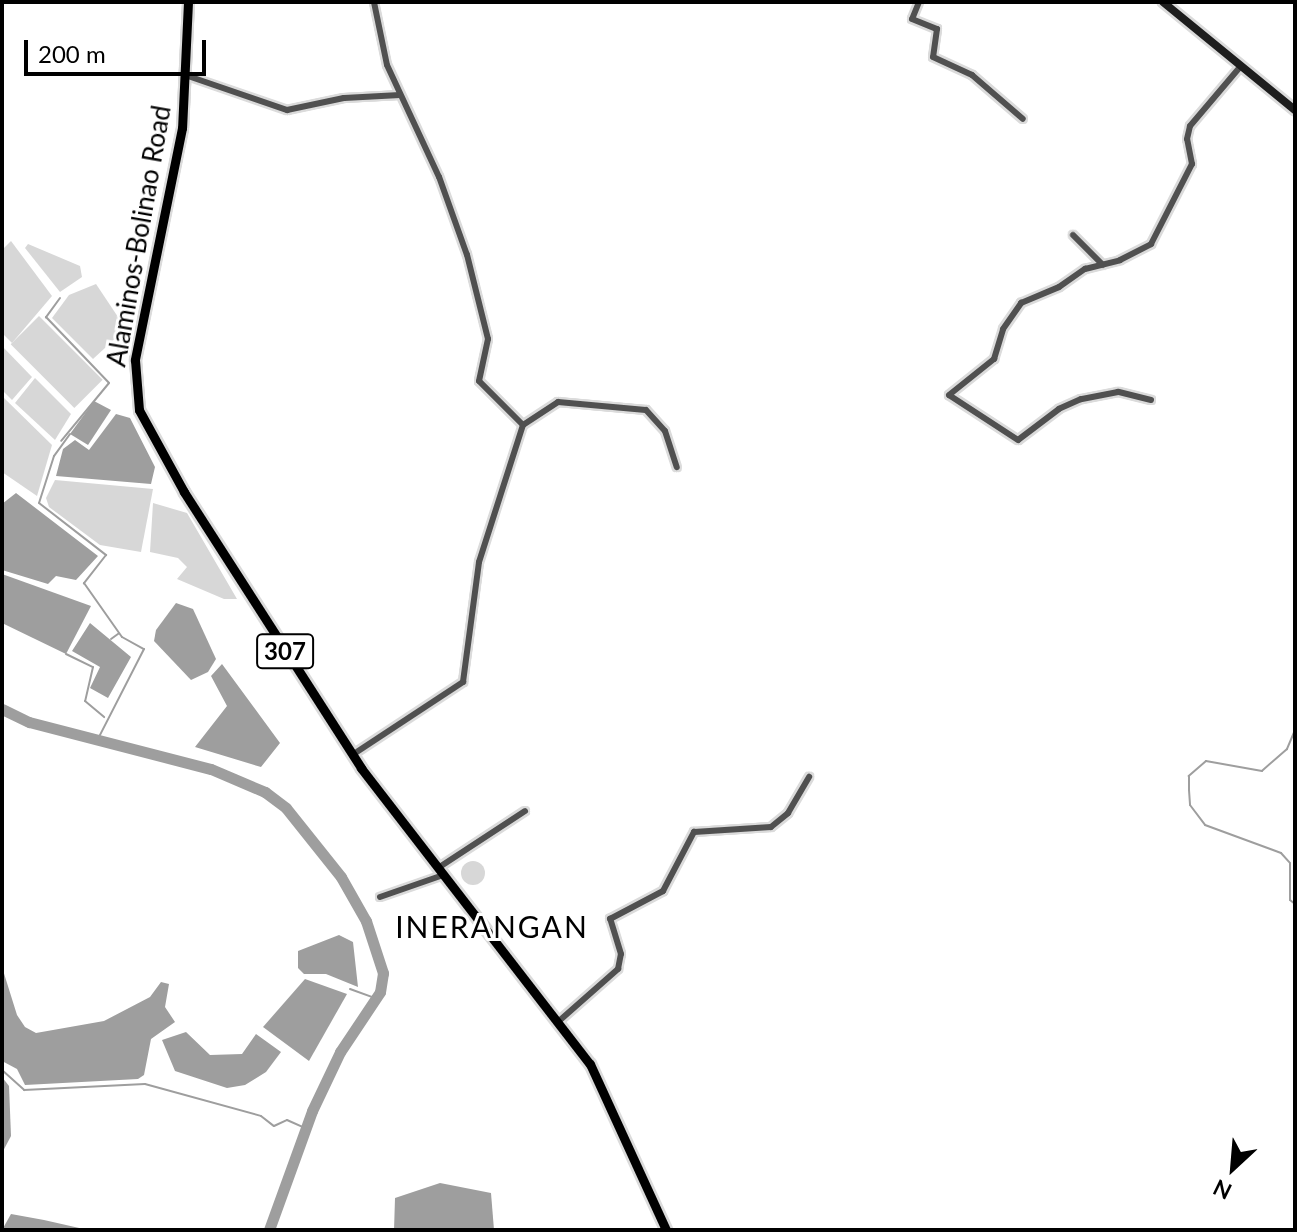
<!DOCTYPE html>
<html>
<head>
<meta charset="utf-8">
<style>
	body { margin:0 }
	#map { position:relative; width:1297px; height:1232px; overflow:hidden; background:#fff; font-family:Lato,sans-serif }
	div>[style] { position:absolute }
	.green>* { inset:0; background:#d7d7d7; transform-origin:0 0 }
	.round { border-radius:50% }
	.water>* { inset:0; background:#9e9e9e }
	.stream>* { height:2px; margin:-1px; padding:0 1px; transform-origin:1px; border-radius:1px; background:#9e9e9e }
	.river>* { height:11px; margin:-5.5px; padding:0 5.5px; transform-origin:5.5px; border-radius:5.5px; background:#9e9e9e }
	.roads { filter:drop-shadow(2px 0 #dbdbdb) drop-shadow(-2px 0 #dbdbdb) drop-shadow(0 2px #dbdbdb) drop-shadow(0 -2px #dbdbdb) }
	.street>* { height:6px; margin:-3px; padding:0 3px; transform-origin:3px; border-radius:3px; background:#505050 }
	.secondary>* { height:8px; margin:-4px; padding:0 4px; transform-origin:4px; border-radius:4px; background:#1d1d1d }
	.primary>* { height:9px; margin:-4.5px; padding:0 4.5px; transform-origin:4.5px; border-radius:4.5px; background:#000 }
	span { translate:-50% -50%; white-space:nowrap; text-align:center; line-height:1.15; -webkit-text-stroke:6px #fff; paint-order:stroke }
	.shield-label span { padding:2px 6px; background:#fff; border:2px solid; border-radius:6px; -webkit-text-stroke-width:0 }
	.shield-label { font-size:24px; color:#000; font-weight:700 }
	.street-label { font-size:26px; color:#000 }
	.quarter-label { font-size:30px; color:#000; letter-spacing:2px }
	.frame { position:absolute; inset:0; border:4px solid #000; pointer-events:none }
	.north { position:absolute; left:1193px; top:1128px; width:80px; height:80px; -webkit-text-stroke:6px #fff; paint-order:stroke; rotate:206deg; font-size:22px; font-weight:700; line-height:32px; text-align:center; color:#000 }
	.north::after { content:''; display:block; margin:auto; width:28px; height:36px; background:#000; clip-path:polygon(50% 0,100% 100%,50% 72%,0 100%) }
	.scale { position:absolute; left:24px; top:40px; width:182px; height:36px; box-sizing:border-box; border:4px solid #000; border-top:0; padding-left:10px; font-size:24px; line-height:28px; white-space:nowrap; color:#000; -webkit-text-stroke:6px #fff; paint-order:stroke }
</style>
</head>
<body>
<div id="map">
	<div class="green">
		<div style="clip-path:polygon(11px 241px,52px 296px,12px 343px,2px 333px,2px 250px)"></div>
		<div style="clip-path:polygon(28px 244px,80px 266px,82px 277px,60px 292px,25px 248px)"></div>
		<div style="clip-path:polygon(96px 284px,118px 317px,118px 336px,93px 359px,52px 318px,69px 295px)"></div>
		<div style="left:39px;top:316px;width:90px;height:40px;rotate:45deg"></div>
		<div style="clip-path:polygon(2px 346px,32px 377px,12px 400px,2px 390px)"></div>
		<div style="clip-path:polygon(35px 378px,71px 414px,55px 440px,15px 403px)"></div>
		<div style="clip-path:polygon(2px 396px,52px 445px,37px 496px,2px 472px)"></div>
		<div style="clip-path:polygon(55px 480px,153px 489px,141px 552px,100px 545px,49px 507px,46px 498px)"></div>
		<div style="clip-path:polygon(153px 503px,187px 513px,237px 599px,224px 599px,177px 579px,187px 567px,178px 558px,150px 552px)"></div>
		<div class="round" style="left:461px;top:861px;width:24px;height:24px"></div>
	</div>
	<div class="water">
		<div style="clip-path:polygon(94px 401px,111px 410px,88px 445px,70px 434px)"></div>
		<div style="clip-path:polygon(116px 414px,130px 418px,155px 467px,151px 484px,56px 476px,63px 449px,75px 440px,89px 450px)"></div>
		<div style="clip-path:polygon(16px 493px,98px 556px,76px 580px,56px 576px,48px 584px,2px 570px,2px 504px)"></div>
		<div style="clip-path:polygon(2px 574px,91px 606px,66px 654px,2px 623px)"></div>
		<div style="clip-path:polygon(176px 603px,193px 609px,216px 659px,208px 672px,191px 680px,154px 641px,156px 630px)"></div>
		<div style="clip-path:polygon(90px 623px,131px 657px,108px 698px,90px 688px,100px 667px,72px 651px)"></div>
		<div style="clip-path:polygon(222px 664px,280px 743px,261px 767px,195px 747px,227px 706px,211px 676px)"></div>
		<div style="clip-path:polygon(339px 935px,353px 942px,358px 987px,326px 974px,304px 974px,298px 968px,298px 951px)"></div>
		<div style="clip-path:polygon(2px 967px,17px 1015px,25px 1027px,36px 1033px,104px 1021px,150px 997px,161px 982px,169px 984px,165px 1007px,175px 1022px,151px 1039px,144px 1075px,138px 1079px,25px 1085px,17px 1069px,2px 1061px)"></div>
		<div style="clip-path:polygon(305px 979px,347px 994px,309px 1061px,263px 1027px)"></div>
		<div style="clip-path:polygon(186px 1032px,210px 1055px,242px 1054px,256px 1034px,281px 1052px,266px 1072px,245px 1085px,227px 1088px,175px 1071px,162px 1040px)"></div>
		<div style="clip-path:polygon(2px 1077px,9px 1086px,11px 1136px,2px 1153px)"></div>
		<div style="clip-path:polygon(440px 1183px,491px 1193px,494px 1230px,394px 1230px,395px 1198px)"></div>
		<div style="clip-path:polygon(11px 1214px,44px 1220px,88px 1230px,2px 1230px)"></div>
	</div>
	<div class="stream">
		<div style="left:60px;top:298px;width:24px;rotate:126deg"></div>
		<div style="left:46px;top:317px;width:91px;rotate:46.3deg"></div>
		<div style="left:109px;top:383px;width:75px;rotate:129.6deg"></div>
		<div style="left:70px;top:434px;width:27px;rotate:126deg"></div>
		<div style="left:54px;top:456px;width:49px;rotate:107.7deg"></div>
		<div style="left:39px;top:503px;width:85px;rotate:37.8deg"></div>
		<div style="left:106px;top:555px;width:36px;rotate:128deg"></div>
		<div style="left:84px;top:583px;width:66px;rotate:54.9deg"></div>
		<div style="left:122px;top:637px;width:25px;rotate:29deg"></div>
		<div style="left:144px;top:649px;width:101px;rotate:117.1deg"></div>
		<div style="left:111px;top:639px;width:9px;rotate:-36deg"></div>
		<div style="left:66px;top:654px;width:30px;rotate:26deg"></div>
		<div style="left:93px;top:667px;width:35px;rotate:103deg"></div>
		<div style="left:85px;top:701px;width:25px;rotate:40deg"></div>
		<div style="left:1295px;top:730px;width:21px;rotate:113deg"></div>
		<div style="left:1287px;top:749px;width:33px;rotate:139deg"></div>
		<div style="left:1262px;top:771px;width:57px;rotate:-169.9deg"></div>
		<div style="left:1206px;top:761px;width:23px;rotate:139deg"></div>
		<div style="left:1189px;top:776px;width:14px;rotate:90deg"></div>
		<div style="left:1189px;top:790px;width:15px;rotate:86deg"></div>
		<div style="left:1190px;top:805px;width:25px;rotate:53deg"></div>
		<div style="left:1205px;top:825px;width:81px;rotate:20.2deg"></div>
		<div style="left:1281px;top:853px;width:13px;rotate:48deg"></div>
		<div style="left:1290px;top:863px;width:37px;rotate:90deg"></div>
		<div style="left:1290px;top:900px;width:6px;rotate:39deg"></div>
		<div style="left:350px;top:989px;width:29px;rotate:20deg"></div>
		<div style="left:2px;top:1070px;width:30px;rotate:42deg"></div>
		<div style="left:24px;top:1090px;width:121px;rotate:-2.8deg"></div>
		<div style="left:145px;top:1084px;width:120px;rotate:15.4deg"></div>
		<div style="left:261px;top:1116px;width:16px;rotate:38deg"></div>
		<div style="left:274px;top:1126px;width:14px;rotate:-25deg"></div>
		<div style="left:287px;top:1120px;width:20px;rotate:24deg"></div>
		<div style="left:270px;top:1228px;width:5px;rotate:22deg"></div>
	</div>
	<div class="river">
		<div style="left:2px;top:709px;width:30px;rotate:26deg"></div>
		<div style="left:29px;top:722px;width:188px;rotate:14.5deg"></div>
		<div style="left:211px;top:769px;width:59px;rotate:23.1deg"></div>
		<div style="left:265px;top:792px;width:26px;rotate:37deg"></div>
		<div style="left:286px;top:808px;width:88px;rotate:51.4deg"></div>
		<div style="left:341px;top:877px;width:51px;rotate:60.4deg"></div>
		<div style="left:366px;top:921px;width:55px;rotate:71.9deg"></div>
		<div style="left:383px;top:973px;width:19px;rotate:99deg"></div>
		<div style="left:380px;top:992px;width:72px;rotate:123.7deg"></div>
		<div style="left:340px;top:1052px;width:65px;rotate:115.4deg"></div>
		<div style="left:312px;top:1111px;width:127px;rotate:109.9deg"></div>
	</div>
	<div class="roads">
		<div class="street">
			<div style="left:919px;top:2px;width:18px;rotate:112deg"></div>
			<div style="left:912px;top:19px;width:27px;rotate:22deg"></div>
			<div style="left:937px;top:29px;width:28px;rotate:98deg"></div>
			<div style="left:933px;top:57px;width:43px;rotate:24.8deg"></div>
			<div style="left:972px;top:75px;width:67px;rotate:40.8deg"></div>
			<div style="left:188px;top:76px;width:105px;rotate:19deg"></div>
			<div style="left:287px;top:110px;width:58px;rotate:-11.9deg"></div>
			<div style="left:344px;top:98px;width:56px;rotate:-3.1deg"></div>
			<div style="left:1073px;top:235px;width:42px;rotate:45deg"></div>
			<div style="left:1151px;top:400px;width:34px;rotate:-166deg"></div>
			<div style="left:1118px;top:392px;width:38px;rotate:169deg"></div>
			<div style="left:1081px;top:399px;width:24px;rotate:156deg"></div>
			<div style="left:1059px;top:409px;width:51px;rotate:142.9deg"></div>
			<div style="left:1018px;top:440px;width:82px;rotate:-146.9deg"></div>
			<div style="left:949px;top:395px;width:58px;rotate:-38.7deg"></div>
			<div style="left:994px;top:359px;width:31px;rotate:-73deg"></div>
			<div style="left:1003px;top:329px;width:32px;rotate:-55deg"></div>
			<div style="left:1021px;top:303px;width:41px;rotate:-22.8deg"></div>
			<div style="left:1059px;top:287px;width:32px;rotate:-35deg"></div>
			<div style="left:1085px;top:269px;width:36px;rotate:-14deg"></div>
			<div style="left:1120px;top:260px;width:35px;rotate:-27deg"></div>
			<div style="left:1151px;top:244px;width:90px;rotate:-62.9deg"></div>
			<div style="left:1192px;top:164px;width:25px;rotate:-101deg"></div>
			<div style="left:1187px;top:139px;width:13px;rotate:-77deg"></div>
			<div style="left:1190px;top:126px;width:77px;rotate:-49.7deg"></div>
			<div style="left:523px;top:425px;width:42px;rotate:-33.3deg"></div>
			<div style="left:558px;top:402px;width:88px;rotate:5.2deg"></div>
			<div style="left:646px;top:410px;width:28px;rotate:48deg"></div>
			<div style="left:665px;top:431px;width:38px;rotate:72deg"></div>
			<div style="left:352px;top:755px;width:133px;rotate:-33.3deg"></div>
			<div style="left:463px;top:682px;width:121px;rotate:-82.4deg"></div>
			<div style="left:479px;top:562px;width:144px;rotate:-72.2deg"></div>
			<div style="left:523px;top:425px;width:62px;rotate:-135deg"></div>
			<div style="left:479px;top:381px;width:43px;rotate:-77.9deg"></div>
			<div style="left:488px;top:339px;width:87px;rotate:-104deg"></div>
			<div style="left:467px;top:255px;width:83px;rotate:-109.7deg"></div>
			<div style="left:439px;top:177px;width:123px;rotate:-114.9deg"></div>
			<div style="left:387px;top:65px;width:64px;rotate:-101.7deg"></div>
			<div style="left:438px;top:868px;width:104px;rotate:-33.2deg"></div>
			<div style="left:380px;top:897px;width:67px;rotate:-19.2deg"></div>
			<div style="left:559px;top:1021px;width:79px;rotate:-41.4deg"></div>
			<div style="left:618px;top:969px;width:15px;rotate:-79deg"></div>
			<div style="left:621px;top:954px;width:37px;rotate:-107deg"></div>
			<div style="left:610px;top:919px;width:60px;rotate:-27.8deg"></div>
			<div style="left:663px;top:891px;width:67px;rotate:-62.3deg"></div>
			<div style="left:694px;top:832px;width:77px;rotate:-3.7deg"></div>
			<div style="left:771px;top:827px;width:22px;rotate:-39deg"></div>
			<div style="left:788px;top:813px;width:42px;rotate:-59.7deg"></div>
		</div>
		<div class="secondary">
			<div style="left:1163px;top:2px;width:171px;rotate:39.3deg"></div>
		</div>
		<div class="primary">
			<div style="left:188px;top:2px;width:126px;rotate:92.7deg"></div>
			<div style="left:182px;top:128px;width:237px;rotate:101.5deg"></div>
			<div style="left:135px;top:360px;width:50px;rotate:85.4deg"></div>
			<div style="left:139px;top:410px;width:94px;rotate:61.2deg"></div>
			<div style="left:184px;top:492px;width:328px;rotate:57.3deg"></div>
			<div style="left:361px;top:768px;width:374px;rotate:52.3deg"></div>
			<div style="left:590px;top:1064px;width:183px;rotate:65.4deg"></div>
		</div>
	</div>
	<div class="shield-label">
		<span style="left:285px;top:651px">307</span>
	</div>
	<div class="street-label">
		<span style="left:139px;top:236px;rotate:-80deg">Alaminos-Bolinao Road</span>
	</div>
	<div class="quarter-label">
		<span style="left:492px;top:926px">INERANGAN</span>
	</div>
	<div class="frame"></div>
	<div class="north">N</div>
	<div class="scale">200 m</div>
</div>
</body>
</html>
